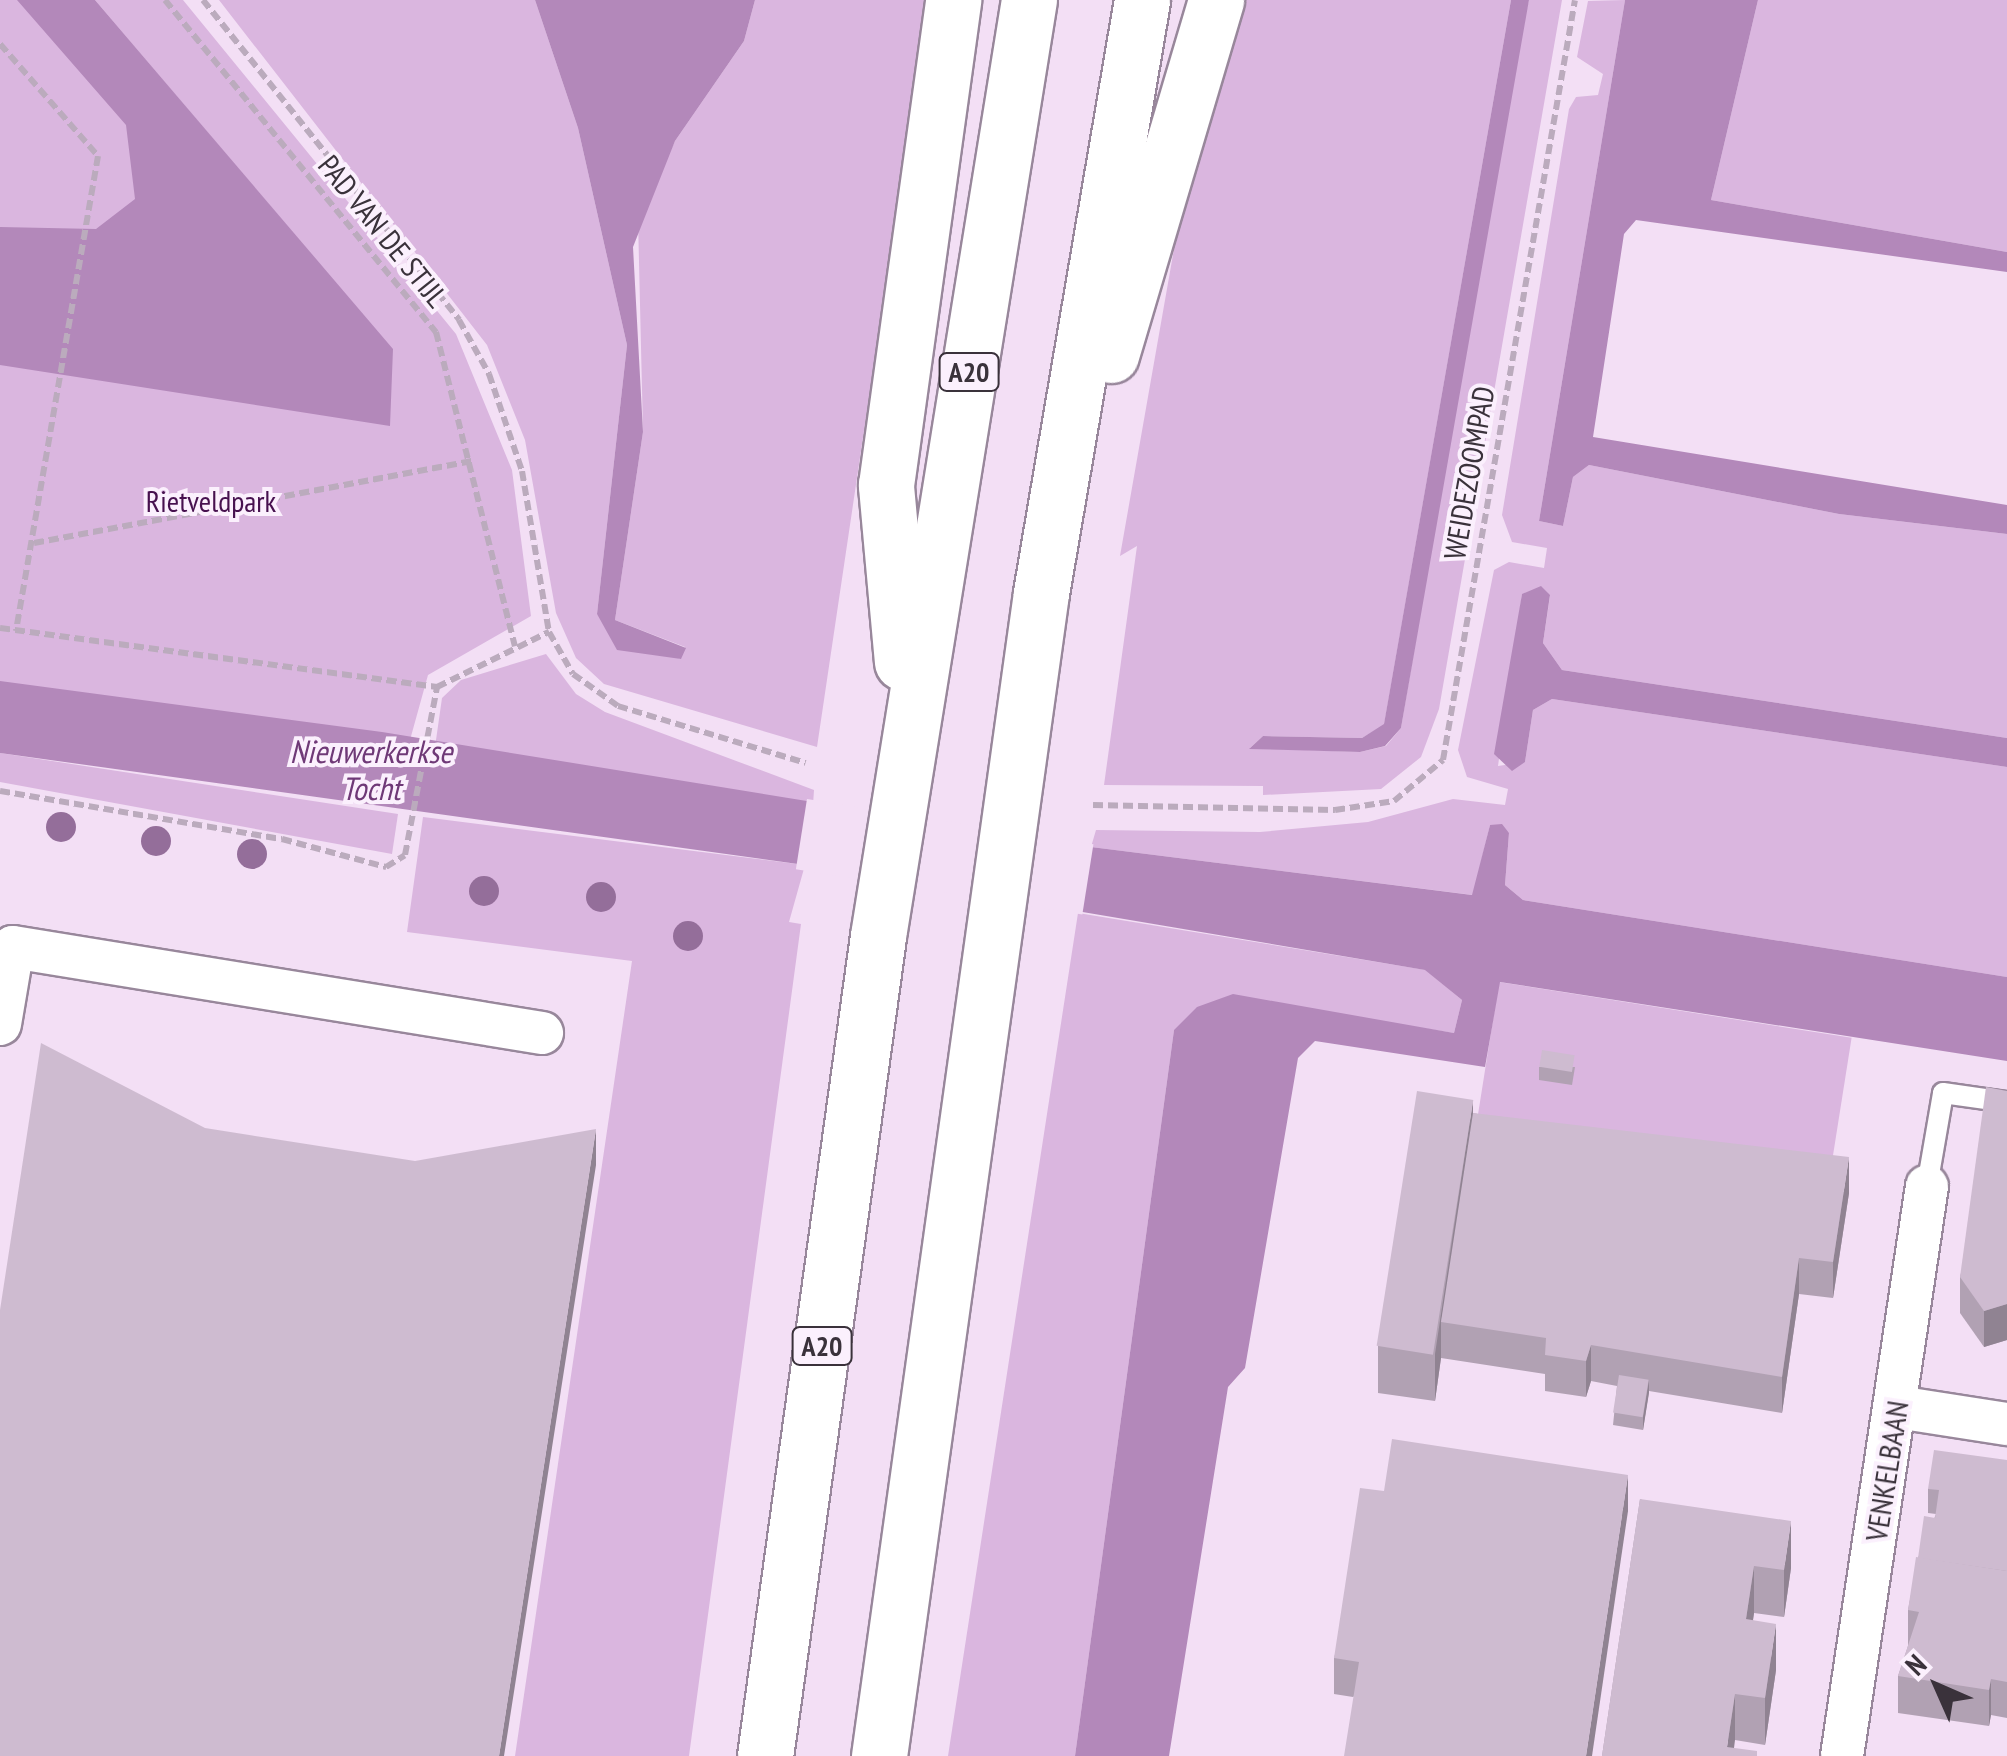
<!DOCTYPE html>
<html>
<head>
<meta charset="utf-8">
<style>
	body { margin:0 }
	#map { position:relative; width:2007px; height:1756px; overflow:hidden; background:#f3dff5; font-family:"PT Sans Narrow",sans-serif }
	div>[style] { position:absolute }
	.green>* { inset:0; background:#dab6df; transform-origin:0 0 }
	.water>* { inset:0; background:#b388ba }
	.pier>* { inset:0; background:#f3dff5; transform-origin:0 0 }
	.path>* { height:6px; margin-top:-3px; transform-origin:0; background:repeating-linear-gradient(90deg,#bbabbd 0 10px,transparent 0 15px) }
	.roads { filter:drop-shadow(2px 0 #98879b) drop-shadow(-2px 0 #98879b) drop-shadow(0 2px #98879b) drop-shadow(0 -2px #98879b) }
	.lane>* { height:20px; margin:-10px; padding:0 10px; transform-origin:10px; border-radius:10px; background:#fff }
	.street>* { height:42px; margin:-21px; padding:0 21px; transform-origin:21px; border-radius:21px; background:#fff }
	.highway>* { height:55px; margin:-27.5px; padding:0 27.5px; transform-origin:27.5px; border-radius:27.5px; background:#fff }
	.trees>* { width:30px; height:30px; margin:-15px; border-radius:50%; background:#946e9a }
	.wall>* { inset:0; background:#b1a1b3 }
	.shaded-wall>* { inset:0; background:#908392 }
	.building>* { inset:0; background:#cebbd0; transform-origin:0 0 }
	span { translate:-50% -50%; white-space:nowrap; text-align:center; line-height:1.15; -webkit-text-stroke:8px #fbf0fd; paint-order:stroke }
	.shield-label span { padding:2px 8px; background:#fbf0fd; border:2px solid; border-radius:8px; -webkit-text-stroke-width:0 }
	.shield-label { font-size:28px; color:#3a323b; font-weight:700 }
	.street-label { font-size:30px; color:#3a323b }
	.park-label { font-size:30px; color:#47114f }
	.water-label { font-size:32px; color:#6f3977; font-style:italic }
	.north { position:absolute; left:1887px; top:1636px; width:100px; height:100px; -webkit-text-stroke:8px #fbf0fd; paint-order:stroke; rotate:315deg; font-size:28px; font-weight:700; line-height:40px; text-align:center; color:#3a323b }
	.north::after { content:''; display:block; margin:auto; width:35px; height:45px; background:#3a323b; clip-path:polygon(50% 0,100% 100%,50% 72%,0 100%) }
</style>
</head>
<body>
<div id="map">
	<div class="green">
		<div style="clip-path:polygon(0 0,64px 0,392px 349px,95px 0,183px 0,456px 334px,512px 470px,531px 616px,428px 675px,410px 740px,0 693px)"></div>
		<div style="clip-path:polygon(219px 0,535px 0,578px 128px,627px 345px,597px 614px,680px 659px,685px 647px,615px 620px,643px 432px,638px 219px,675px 141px,744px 41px,755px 0,928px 0,817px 747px,604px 684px,576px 658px,556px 613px,525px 440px,487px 345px)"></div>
		<div style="clip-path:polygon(1228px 0,1511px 0,1384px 725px,1362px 738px,1263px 736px,1250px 748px,1360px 752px,1386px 746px,1401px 728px,1510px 81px,1529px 0,1562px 0,1439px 709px,1421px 757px,1381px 789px,1263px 795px,1263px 786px,1104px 785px,1137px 546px,1120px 556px,1206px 67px)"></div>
		<div style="clip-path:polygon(1625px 0,1539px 521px,1563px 526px,1573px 477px,1589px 465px,1839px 514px,2007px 534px,2007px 738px,1562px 670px,1543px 643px,1550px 596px,1522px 594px,1498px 766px,1525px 762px,1533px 710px,1552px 699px,2007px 767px,2007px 977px,1523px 900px,1505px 885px,1509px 833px,1490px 825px,1473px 895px,1091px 847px,1096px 830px,1260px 832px,1368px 822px,1453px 799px,1505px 805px,1508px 789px,1467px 777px,1458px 750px,1494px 570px,1509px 562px,1544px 568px,1547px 548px,1512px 542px,1502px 515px,1569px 109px,1576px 97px,1598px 95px,1603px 74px,1577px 57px,1588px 1px)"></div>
		<div style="clip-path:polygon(1758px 0,2007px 0,2007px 252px,1711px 200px)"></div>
		<div style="clip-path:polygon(546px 654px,576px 694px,605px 712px,814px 790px,813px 805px,435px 747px,442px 698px,461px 680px)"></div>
		<div style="clip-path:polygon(0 753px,398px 814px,392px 854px,0 782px)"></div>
		<div style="clip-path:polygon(423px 817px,805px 865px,789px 922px,801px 924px,689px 1756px,515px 1756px,632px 961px,407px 932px)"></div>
		<div style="clip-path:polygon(1078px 913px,1426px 970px,1462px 1000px,1454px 1033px,1384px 1022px,1174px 1030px,1075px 1756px,948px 1756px)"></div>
		<div style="left:1499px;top:982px;width:357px;height:136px;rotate:9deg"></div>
	</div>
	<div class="water">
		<div style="clip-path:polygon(17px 0,95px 0,393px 349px,390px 426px,0 365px,0 227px,96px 229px,135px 199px,126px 125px)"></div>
		<div style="clip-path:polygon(535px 0,755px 0,744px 41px,675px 141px,633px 247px,643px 432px,615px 620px,686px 648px,681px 659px,617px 650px,597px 614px,627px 345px,578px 128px)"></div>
		<div style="clip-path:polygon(1511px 0,1529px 0,1401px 728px,1385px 746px,1360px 752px,1249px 749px,1263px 736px,1362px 738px,1384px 724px)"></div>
		<div style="clip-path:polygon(1625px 0,1758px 0,1711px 200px,2007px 252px,2007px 272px,1636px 220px,1624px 234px,1593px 437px,2007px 505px,2007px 534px,1839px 514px,1589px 465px,1573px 477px,1563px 526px,1539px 521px)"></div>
		<div style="clip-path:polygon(1541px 586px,1550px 595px,1543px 643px,1562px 670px,2007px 738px,2007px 767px,1552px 699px,1533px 710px,1525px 762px,1512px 771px,1494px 754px,1522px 594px)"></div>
		<div style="clip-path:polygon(0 681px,382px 732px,1091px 847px,1472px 895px,1490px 825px,1502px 824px,1509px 833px,1505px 885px,1523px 900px,2007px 977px,2007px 1061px,1500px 982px,1485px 1067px,1315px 1041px,1298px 1058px,1245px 1368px,1228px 1387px,1169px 1756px,1075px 1756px,1174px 1030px,1197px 1007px,1233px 994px,1454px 1033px,1462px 1000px,1425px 970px,805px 865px,0 753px)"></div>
	</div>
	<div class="pier">
		<div style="left:807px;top:799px;width:290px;height:71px;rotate:9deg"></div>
	</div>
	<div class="path">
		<div style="left:165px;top:0;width:429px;rotate:50.8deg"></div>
		<div style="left:436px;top:332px;width:324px;rotate:75.9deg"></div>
		<div style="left:203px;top:0;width:410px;rotate:51.3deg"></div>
		<div style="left:459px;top:320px;width:62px;rotate:60.9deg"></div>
		<div style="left:489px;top:374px;width:102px;rotate:71.2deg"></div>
		<div style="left:522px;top:471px;width:163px;rotate:80.5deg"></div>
		<div style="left:0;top:44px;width:149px;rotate:48.8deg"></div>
		<div style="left:98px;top:156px;width:482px;rotate:99.8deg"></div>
		<div style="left:34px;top:543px;width:447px;rotate:-10.6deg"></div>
		<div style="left:0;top:628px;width:441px;rotate:7.7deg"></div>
		<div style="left:0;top:791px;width:286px;rotate:9.7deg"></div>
		<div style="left:282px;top:839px;width:108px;rotate:15.1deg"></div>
		<div style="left:386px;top:867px;width:22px;rotate:-32deg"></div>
		<div style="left:405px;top:855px;width:171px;rotate:-79.2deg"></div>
		<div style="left:437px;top:687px;width:125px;rotate:-26.2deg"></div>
		<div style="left:549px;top:632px;width:48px;rotate:60.3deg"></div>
		<div style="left:573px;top:674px;width:55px;rotate:35.4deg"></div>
		<div style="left:618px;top:706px;width:196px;rotate:16.9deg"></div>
		<div style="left:1093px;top:805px;width:242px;rotate:1.2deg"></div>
		<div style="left:1335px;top:810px;width:60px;rotate:-8.7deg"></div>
		<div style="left:1394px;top:801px;width:64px;rotate:-39.9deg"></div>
		<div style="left:1443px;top:760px;width:771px;rotate:-80.15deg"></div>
	</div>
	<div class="roads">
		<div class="lane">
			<div style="left:1927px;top:1186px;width:94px;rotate:-80.2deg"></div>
			<div style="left:1943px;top:1093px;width:65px;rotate:8deg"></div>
		</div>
		<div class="street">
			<div style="left:0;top:1024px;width:78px;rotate:-80.4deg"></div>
			<div style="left:13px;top:947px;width:536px;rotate:9.23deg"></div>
			<div style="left:1897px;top:1407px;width:111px;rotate:8.8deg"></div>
			<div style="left:1842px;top:1756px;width:576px;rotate:-81.52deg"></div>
		</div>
		<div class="highway">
			<div style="left:1111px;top:355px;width:370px;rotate:-73.5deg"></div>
			<div style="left:902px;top:662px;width:178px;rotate:-95.2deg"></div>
			<div style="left:886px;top:485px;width:490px;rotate:-82.1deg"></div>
			<div style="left:765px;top:1756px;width:828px;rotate:-82.15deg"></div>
			<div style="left:878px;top:936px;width:948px;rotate:-80.84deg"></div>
			<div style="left:879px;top:1756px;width:1174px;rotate:-82.07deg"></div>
			<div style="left:1041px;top:593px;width:602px;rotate:-80.33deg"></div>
		</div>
	</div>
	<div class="trees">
		<div style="left:61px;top:827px"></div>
		<div style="left:156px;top:841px"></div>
		<div style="left:252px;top:854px"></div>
		<div style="left:484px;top:891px"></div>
		<div style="left:601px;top:897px"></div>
		<div style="left:688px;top:936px"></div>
	</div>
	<div class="wall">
		<div style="clip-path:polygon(1539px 1067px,1575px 1067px,1572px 1085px,1539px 1080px)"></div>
		<div style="clip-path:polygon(2007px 1091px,2007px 1340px,1984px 1347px,1960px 1313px,1960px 1277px)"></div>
		<div style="clip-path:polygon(1473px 1113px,1849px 1193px,1833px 1298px,1799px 1294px,1782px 1413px,1649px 1391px,1643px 1430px,1613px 1425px,1617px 1386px,1591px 1381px,1586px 1397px,1545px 1391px,1545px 1374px,1441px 1358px,1435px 1401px,1378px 1393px,1378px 1346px)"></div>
		<div style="clip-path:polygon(2007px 1460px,2007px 1718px,1991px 1715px,1989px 1726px,1898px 1713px,1898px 1676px,1908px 1646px,1908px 1610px,1918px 1558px,1936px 1514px,1928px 1513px,1928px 1489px)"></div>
		<div style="clip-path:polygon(1384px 1491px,1628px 1511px,1353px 1697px,1334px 1694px,1334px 1658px)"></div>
		<div style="clip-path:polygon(1640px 1499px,1791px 1568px,1784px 1617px,1754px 1613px,1753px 1620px,1776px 1670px,1765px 1745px,1735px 1740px,1602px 1756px)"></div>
	</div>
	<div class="shaded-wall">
		<div style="clip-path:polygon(1473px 1100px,1473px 1147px,1441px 1322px,1441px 1358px,1435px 1401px,1435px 1354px)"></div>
		<div style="clip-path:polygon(596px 1129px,596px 1165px,504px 1756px,499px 1756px)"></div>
		<div style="clip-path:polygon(1849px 1157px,1849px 1193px,1833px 1298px,1833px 1262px)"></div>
		<div style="clip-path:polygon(1799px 1258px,1799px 1294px,1782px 1413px,1782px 1377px)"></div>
		<div style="clip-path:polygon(2007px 1304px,2007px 1340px,1984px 1347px,1984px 1311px)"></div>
		<div style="clip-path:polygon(1591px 1345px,1591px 1381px,1586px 1397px,1586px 1361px)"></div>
		<div style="clip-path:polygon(1649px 1380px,1649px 1393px,1643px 1430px,1643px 1417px)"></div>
		<div style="clip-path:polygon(1628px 1475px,1628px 1511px,1592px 1756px,1586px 1756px)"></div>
		<div style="clip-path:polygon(1791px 1521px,1791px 1568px,1784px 1617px,1784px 1570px)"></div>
		<div style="clip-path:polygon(1754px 1566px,1754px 1613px,1746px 1666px,1746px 1619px)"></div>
		<div style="clip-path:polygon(1776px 1624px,1776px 1670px,1765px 1745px,1765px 1698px)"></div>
		<div style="clip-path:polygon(1991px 1679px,1991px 1715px,1989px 1726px,1989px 1690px)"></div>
		<div style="clip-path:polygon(1735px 1694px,1735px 1740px,1733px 1756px,1727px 1747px)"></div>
	</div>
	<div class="building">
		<div style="clip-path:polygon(41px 1043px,205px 1128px,415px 1161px,596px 1129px,499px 1756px,0 1756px,0 1310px)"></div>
		<div style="left:1542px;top:1050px;width:33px;height:17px;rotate:9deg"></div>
		<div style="clip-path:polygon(1986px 1087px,2007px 1091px,2007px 1304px,1984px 1311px,1960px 1277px)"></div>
		<div style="left:1417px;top:1091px;width:57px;height:258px;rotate:9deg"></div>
		<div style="clip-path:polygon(1473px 1113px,1849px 1157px,1833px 1262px,1799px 1258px,1782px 1377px,1591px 1345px,1586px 1361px,1545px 1355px,1546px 1338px,1441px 1322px)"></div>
		<div style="left:1619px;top:1375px;width:30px;height:38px;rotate:9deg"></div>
		<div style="clip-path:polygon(1392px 1439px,1628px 1475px,1586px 1756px,1344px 1756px,1359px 1662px,1334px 1658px,1360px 1488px,1384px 1491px)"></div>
		<div style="clip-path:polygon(1934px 1450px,2007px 1460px,2007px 1571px,1918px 1558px,1924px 1516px,1935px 1518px,1939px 1490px,1928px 1489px)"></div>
		<div style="clip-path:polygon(1640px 1499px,1791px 1521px,1784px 1570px,1754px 1566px,1746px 1619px,1776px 1624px,1765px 1698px,1735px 1694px,1727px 1747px,1757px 1751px,1757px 1756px,1602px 1756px)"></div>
		<div style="clip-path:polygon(1916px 1557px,2007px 1571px,2007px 1682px,1991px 1679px,1989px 1690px,1898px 1676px,1919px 1612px,1908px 1610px)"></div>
	</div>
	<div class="shield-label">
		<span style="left:969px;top:372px">A20</span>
		<span style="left:822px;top:1346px">A20</span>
	</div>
	<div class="street-label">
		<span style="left:383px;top:231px;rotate:51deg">PAD VAN DE STIJL</span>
		<span style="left:1469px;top:473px;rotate:-80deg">WEIDEZOOMPAD</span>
		<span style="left:1887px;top:1471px;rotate:-81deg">VENKELBAAN</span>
	</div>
	<div class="park-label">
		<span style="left:211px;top:501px">Rietveldpark</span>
	</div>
	<div class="water-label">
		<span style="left:371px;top:770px">Nieuwerkerkse<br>Tocht</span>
	</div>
	<div class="north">N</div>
</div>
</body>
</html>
